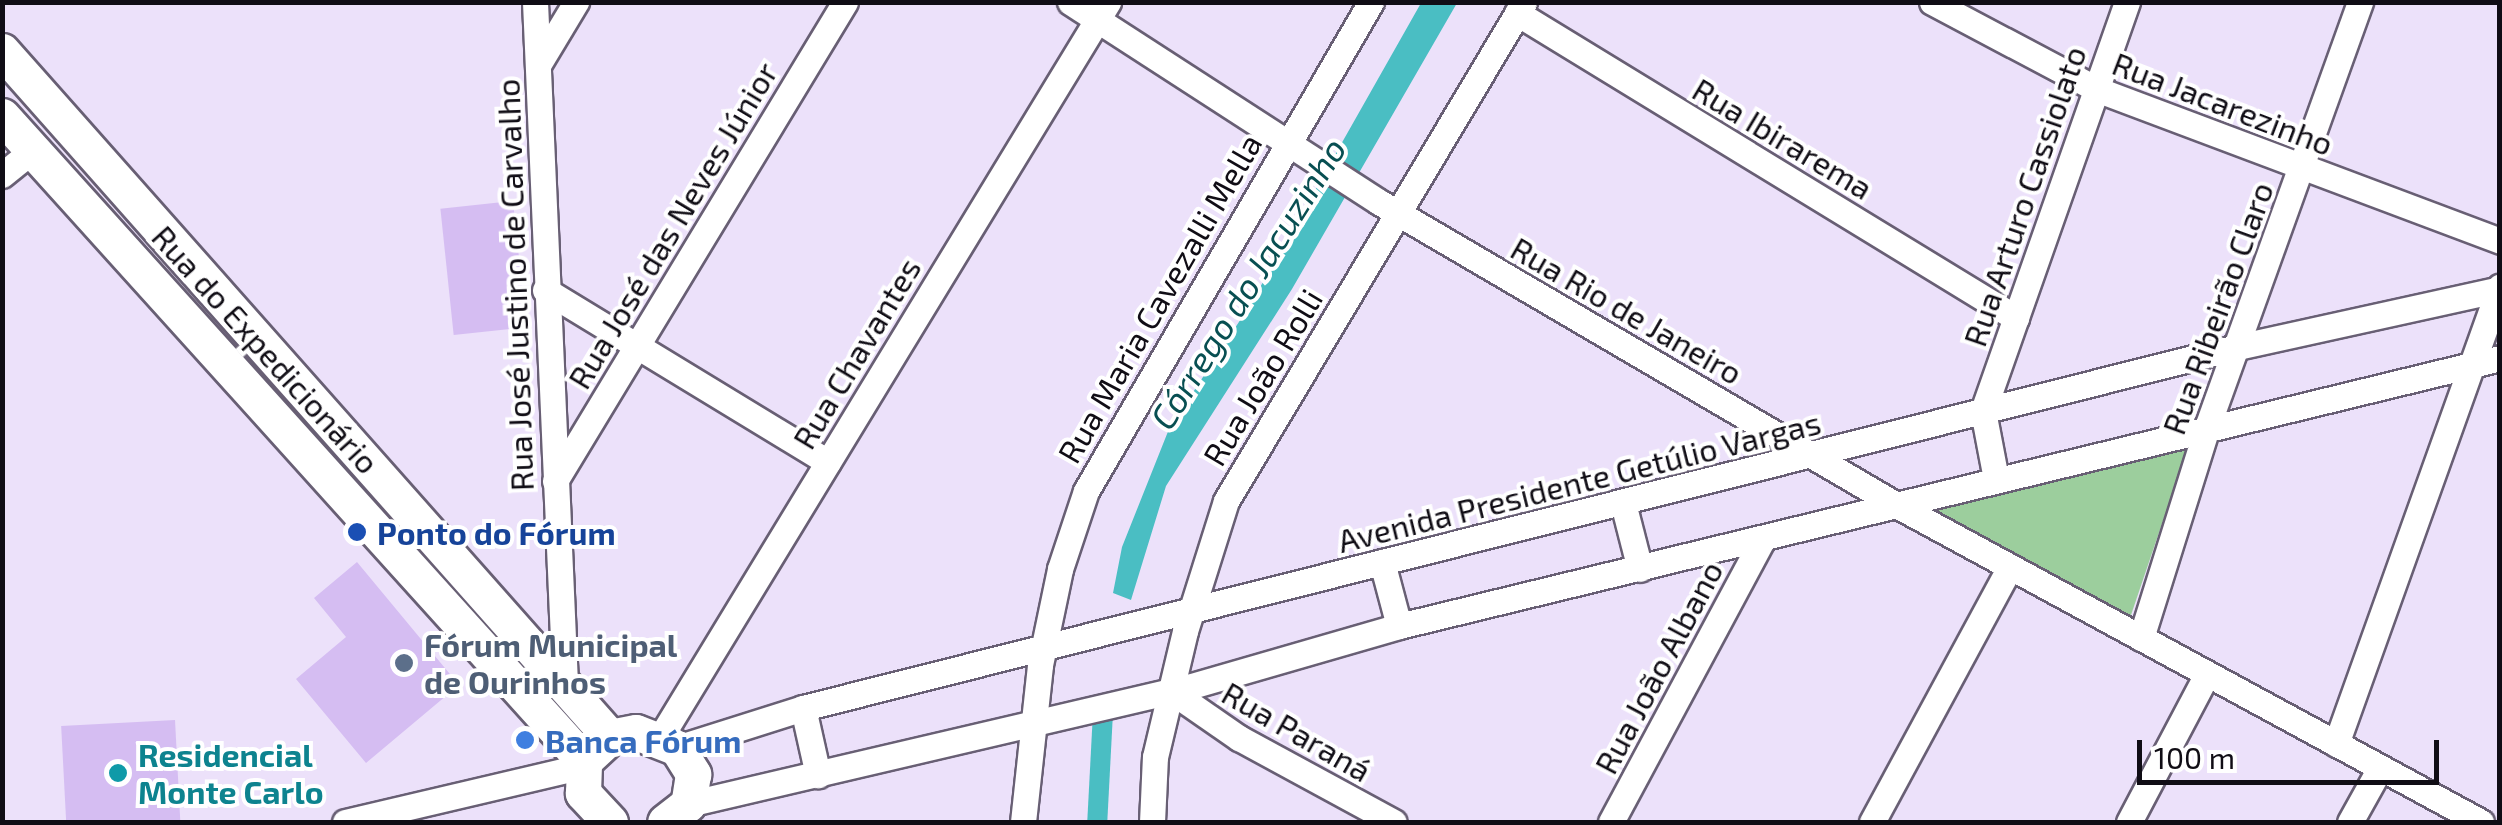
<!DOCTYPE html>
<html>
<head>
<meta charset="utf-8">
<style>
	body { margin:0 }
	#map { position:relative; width:2502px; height:825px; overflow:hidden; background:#ece1fa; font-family:"Exo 2",sans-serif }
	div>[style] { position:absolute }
	.green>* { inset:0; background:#9cce9d }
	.water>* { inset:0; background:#4abec3; transform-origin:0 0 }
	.building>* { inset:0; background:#d5bdf2; transform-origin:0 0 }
	.roads { filter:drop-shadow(2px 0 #685f74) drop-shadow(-2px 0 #685f74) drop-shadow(0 2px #685f74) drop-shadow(0 -2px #685f74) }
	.minor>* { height:25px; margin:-12.5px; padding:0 12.5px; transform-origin:12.5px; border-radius:12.5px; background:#fff }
	.secondary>* { height:35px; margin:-17.5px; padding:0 17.5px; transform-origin:17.5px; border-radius:17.5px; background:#fff }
	.dots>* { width:28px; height:28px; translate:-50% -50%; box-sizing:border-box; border:5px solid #fff; border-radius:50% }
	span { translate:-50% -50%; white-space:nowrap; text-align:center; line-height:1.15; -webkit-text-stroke:8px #fff; paint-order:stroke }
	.street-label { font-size:32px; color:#100d15 }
	.transit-label { font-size:32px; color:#164399; font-weight:700 }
	.left { translate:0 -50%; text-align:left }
	.service-label { font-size:32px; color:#4e5e75; font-weight:700 }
	.shop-label { font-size:32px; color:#366cbe; font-weight:700 }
	.culture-label { font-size:32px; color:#0d838f; font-weight:700 }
	.water-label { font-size:35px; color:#084f52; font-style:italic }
	.frame { position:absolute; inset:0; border:5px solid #100d15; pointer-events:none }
	.scale { position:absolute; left:2137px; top:740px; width:302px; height:45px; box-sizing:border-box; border:5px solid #100d15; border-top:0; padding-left:12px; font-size:30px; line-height:35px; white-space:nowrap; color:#100d15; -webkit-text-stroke:8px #fff; paint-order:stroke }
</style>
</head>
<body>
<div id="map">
	<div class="green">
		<div style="clip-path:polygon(2188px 447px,2130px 618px,1936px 510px)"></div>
	</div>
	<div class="water">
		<div style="clip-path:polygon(1421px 3px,1457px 3px,1292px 289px,1166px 486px,1131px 600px,1113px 593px,1122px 547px,1169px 429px,1250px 305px)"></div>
		<div style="left:1093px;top:712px;width:20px;height:111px;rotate:3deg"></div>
	</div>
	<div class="building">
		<div style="left:513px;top:201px;width:127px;height:73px;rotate:84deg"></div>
		<div style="clip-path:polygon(357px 562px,459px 685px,366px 763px,296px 679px,346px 637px,314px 598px)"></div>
		<div style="left:175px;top:720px;width:102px;height:114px;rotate:87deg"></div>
	</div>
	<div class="roads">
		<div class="minor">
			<div style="left:535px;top:2px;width:683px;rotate:87.48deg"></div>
			<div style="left:1070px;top:2px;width:368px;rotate:32.9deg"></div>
			<div style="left:1379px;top:202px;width:604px;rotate:30.35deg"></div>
			<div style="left:1900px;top:507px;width:661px;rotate:28.47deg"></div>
			<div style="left:1932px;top:2px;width:186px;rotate:27.9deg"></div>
			<div style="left:2096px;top:89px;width:432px;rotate:20.6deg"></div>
			<div style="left:1517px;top:13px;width:585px;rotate:31.43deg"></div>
			<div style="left:538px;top:65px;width:74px;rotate:-58.9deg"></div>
			<div style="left:2px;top:175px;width:40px;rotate:-39deg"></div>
			<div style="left:545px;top:290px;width:331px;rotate:31.3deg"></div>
			<div style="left:1996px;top:479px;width:69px;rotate:-100.8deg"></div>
			<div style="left:1983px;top:411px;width:434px;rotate:-70.6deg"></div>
			<div style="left:555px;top:481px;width:560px;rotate:-58.81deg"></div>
			<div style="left:1623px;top:503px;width:68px;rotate:75.6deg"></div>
			<div style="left:1382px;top:562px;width:66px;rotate:75.1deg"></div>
			<div style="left:2141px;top:638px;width:218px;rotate:-72.6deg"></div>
			<div style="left:2206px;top:430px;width:455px;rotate:-70.2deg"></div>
			<div style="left:1171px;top:691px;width:83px;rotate:34.7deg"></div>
			<div style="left:1239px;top:738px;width:176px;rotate:28.5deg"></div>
			<div style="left:803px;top:708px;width:69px;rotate:77.4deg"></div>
			<div style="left:660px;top:738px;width:862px;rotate:-58.67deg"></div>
			<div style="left:2336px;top:744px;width:486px;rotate:-70.3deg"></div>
			<div style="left:677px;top:748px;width:132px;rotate:-17.6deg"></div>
			<div style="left:803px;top:708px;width:597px;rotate:-14.15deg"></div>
			<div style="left:1382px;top:562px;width:882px;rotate:-14.12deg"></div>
			<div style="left:2237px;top:347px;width:269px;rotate:-12.4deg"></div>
			<div style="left:688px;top:804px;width:514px;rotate:-13.17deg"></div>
			<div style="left:1188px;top:687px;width:220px;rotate:-16.1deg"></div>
			<div style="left:1399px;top:626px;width:1133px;rotate:-13.68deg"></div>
			<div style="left:345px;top:822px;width:244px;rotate:-13.2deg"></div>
			<div style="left:1023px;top:822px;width:158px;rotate:-83.8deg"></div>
			<div style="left:1040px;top:665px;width:98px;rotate:-78.2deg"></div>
			<div style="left:1060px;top:569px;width:82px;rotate:-71.6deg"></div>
			<div style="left:1086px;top:491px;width:566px;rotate:-59.77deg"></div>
			<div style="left:1152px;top:822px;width:65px;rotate:-87.4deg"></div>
			<div style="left:1155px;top:757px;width:130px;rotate:-76.6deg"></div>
			<div style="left:1185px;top:631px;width:136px;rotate:-72.5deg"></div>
			<div style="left:1226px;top:501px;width:581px;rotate:-59.15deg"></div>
			<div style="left:1611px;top:822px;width:318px;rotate:-61.8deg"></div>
			<div style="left:1872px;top:822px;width:290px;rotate:-61.6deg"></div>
			<div style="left:2129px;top:822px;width:167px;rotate:-62.2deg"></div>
			<div style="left:2350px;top:822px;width:62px;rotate:-60.9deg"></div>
		</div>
		<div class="secondary">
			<div style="left:2px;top:51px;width:917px;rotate:48.45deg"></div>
			<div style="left:2px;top:116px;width:869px;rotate:47.94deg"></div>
			<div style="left:610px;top:822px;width:40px;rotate:-133deg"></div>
			<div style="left:583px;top:793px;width:32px;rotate:-88deg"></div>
			<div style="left:584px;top:761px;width:35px;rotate:-43deg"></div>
			<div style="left:610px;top:737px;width:26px;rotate:-11deg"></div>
			<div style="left:636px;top:732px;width:44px;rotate:21.3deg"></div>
			<div style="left:677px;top:748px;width:31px;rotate:58deg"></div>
			<div style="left:693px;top:774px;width:30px;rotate:99deg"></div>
			<div style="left:688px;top:804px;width:29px;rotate:142deg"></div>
		</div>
	</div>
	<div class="dots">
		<div style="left:357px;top:532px;background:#1a4fb4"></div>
		<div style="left:404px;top:663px;background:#5c6f8a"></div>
		<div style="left:525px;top:740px;background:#3f7fe0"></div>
		<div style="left:118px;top:773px;background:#0f9aa8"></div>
	</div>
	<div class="street-label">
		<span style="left:2223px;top:103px;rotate:21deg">Rua Jacarezinho</span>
		<span style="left:1783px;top:138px;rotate:31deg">Rua Ibirarema</span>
		<span style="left:2024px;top:196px;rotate:-71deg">Rua Arturo Cassiolato</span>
		<span style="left:672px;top:225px;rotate:-59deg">Rua José das Neves Júnior</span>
		<span style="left:514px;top:285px;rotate:-92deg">Rua José Justino de Carvalho</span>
		<span style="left:1159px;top:298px;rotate:-60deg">Rua Maria Cavezalli Mella</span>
		<span style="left:2217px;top:308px;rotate:-70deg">Rua Ribeirão Claro</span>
		<span style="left:1627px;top:310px;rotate:30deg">Rua Rio de Janeiro</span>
		<span style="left:266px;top:349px;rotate:48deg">Rua do Expedicionário</span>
		<span style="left:856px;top:353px;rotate:-59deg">Rua Chavantes</span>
		<span style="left:1262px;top:377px;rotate:-59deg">Rua João Rolli</span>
		<span style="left:1579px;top:481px;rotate:-14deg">Avenida Presidente Getúlio Vargas</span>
		<span style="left:1658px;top:667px;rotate:-62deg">Rua João Albano</span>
		<span style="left:1297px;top:731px;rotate:30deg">Rua Paraná</span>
	</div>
	<div class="transit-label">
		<span class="left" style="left:377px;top:532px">Ponto do Fórum</span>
	</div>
	<div class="service-label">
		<span class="left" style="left:424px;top:663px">Fórum Municipal<br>de Ourinhos</span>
	</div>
	<div class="shop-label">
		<span class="left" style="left:545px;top:740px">Banca Fórum</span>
	</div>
	<div class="culture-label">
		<span class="left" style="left:138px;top:773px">Residencial<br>Monte Carlo</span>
	</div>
	<div class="water-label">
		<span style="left:1247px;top:283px;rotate:-58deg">Córrego do Jacuzinho</span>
	</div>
	<div class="frame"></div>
	<div class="scale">100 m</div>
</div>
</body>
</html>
